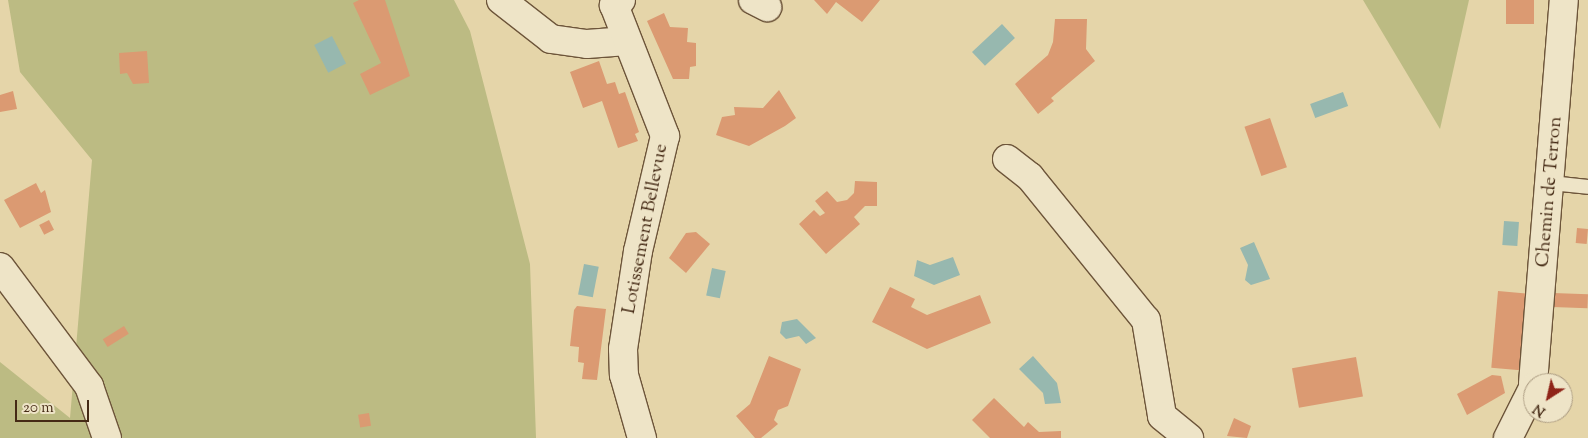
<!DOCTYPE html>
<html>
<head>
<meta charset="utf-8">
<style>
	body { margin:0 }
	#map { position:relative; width:1588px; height:438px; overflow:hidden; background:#e5d5a9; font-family:"Sorts Mill Goudy",serif }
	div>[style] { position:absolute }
	.green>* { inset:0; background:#bcbb83 }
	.water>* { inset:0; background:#97b8af; transform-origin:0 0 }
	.building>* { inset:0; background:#db9a72; transform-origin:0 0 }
	.roads { filter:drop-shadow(1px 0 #6d553a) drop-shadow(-1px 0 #6d553a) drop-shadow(0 1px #6d553a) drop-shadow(0 -1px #6d553a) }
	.service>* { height:14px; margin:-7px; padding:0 7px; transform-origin:7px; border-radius:7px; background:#eee4c7 }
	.minor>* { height:28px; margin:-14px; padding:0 14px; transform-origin:14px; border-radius:14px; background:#eee4c7 }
	.tertiary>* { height:28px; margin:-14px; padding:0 14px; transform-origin:14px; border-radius:14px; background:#eee4c7 }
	span { translate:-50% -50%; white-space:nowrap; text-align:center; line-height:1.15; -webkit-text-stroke:4px #eee4c7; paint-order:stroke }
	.street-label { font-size:19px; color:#452a15 }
	.north { position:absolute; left:1523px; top:373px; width:50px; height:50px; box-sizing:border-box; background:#eee4c7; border:1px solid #aa9a80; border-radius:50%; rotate:215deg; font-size:14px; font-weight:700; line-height:20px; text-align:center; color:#452a15 }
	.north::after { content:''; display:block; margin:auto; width:18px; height:22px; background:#8f2418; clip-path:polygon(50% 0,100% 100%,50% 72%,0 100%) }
	.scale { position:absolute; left:15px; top:400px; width:74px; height:22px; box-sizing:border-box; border:2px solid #452a15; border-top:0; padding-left:6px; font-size:15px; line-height:18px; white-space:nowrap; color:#452a15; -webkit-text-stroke:4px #eee4c7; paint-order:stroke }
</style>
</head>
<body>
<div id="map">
	<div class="green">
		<div style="clip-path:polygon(8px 0,454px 0,470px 31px,530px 264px,536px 438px,0 438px,0 362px,70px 418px,92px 160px,20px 72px)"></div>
		<div style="clip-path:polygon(1363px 0,1469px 0,1440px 129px)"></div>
	</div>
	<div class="water">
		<div style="left:1002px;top:24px;width:19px;height:41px;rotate:47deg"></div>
		<div style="left:332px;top:36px;width:31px;height:20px;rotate:63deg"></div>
		<div style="left:1343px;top:92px;width:15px;height:35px;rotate:70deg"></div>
		<div style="left:1504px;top:221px;width:15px;height:24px;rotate:4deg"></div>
		<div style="clip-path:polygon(1254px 242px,1270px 279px,1251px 285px,1245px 280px,1248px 265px,1240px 248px)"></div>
		<div style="clip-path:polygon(953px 257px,960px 275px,934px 285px,914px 276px,917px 260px,930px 265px)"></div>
		<div style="left:584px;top:264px;width:15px;height:31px;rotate:11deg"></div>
		<div style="left:712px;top:268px;width:14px;height:28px;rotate:12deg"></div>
		<div style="clip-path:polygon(797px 319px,816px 338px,806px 344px,799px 336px,786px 339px,780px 333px,782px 322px)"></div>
		<div style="clip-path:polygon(1033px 356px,1057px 383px,1061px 403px,1045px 404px,1043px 393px,1019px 369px)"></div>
	</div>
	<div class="building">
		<div style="clip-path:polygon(359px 0,385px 0,410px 76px,370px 95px,360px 74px,381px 63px,353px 3px)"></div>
		<div style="clip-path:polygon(814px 0,880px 0,862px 22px,836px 2px,827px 14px)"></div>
		<div style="left:1506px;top:0;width:28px;height:24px"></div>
		<div style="clip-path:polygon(664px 13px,670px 27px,688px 28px,687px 42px,696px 43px,696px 66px,690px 67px,689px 79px,673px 79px,647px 21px)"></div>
		<div style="clip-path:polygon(1055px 19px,1087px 19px,1086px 49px,1095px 61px,1051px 98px,1054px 101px,1038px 114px,1015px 84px,1048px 55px,1053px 42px)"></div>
		<div style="clip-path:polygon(147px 51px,149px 83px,133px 84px,127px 73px,120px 74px,119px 53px)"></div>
		<div style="clip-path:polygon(599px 61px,607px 84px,615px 82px,619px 94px,625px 92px,639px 132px,635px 134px,638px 141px,618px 148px,602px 101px,583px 108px,570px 72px)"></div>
		<div style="clip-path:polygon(779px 90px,796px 118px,785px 126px,749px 146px,716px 135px,722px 117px,735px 115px,734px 107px,763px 108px)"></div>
		<div style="clip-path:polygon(13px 91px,17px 109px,0 112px,0 95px)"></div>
		<div style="left:1270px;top:118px;width:52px;height:27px;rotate:71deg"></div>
		<div style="clip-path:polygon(855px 181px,877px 182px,877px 206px,865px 206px,854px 217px,860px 224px,826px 254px,799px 224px,814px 210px,820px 216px,825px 213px,815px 201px,827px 191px,837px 202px,847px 200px,854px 193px)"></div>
		<div style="clip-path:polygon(36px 183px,41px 193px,45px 190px,51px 212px,20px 228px,4px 200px)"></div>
		<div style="left:49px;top:220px;width:11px;height:11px;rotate:63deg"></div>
		<div style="left:1577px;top:228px;width:11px;height:15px;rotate:5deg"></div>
		<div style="clip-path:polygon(696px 232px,710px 244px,686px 273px,669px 258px,686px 233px)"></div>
		<div style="clip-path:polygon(890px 287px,915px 299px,911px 307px,927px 315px,980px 295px,991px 323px,927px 349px,872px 322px)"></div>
		<div style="left:1498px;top:291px;width:32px;height:77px;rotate:5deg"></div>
		<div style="left:1553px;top:293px;width:35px;height:14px;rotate:2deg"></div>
		<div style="clip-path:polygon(577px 306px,606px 309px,597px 380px,582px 379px,584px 363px,578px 362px,579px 347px,570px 346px,574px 310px)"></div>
		<div style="left:124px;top:326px;width:9px;height:25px;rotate:58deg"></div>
		<div style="clip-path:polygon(769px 356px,801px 369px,788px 406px,778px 410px,774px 420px,778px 424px,761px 438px,755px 438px,736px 416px,750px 404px)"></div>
		<div style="left:1356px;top:357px;width:40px;height:65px;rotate:80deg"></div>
		<div style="clip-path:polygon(1492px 375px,1501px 376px,1505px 393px,1467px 415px,1457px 394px)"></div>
		<div style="clip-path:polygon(994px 398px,1024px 427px,1028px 422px,1039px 432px,1061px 431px,1061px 438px,990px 438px,972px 420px)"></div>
		<div style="left:369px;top:413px;width:13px;height:11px;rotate:81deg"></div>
		<div style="clip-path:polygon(1234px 418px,1251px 426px,1247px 438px,1227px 436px)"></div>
	</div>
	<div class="roads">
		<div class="service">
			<div style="left:1551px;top:183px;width:37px;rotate:6deg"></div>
		</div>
		<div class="minor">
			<div style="left:501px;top:0;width:63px;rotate:38deg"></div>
			<div style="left:551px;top:39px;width:36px;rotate:8deg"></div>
			<div style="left:587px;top:44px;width:40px;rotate:-4.3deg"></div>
			<div style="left:621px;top:0;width:9px;rotate:144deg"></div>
			<div style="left:614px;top:5px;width:141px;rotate:68.7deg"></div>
			<div style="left:665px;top:136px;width:118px;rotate:103.2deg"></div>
			<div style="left:638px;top:251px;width:99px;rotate:98.7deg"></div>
			<div style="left:623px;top:349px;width:26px;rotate:88deg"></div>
			<div style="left:624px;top:375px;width:66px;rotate:74.1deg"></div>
			<div style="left:753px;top:0;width:16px;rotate:27deg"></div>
			<div style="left:1007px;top:159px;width:29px;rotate:38deg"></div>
			<div style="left:1030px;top:177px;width:184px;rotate:51deg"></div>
			<div style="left:1146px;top:320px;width:97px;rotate:80.5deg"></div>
			<div style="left:1162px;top:416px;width:35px;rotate:39deg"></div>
			<div style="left:0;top:267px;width:149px;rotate:53.2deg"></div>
			<div style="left:89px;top:386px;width:55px;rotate:70.9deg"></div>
		</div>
		<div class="tertiary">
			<div style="left:1533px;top:383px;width:384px;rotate:-85.4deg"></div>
			<div style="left:1508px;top:438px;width:56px;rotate:-63.4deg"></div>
		</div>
	</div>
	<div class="street-label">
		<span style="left:1550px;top:192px;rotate:-85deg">Chemin de Terron</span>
		<span style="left:646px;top:229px;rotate:-79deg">Lotissement Bellevue</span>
	</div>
	<div class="north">N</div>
	<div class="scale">20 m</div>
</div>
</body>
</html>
